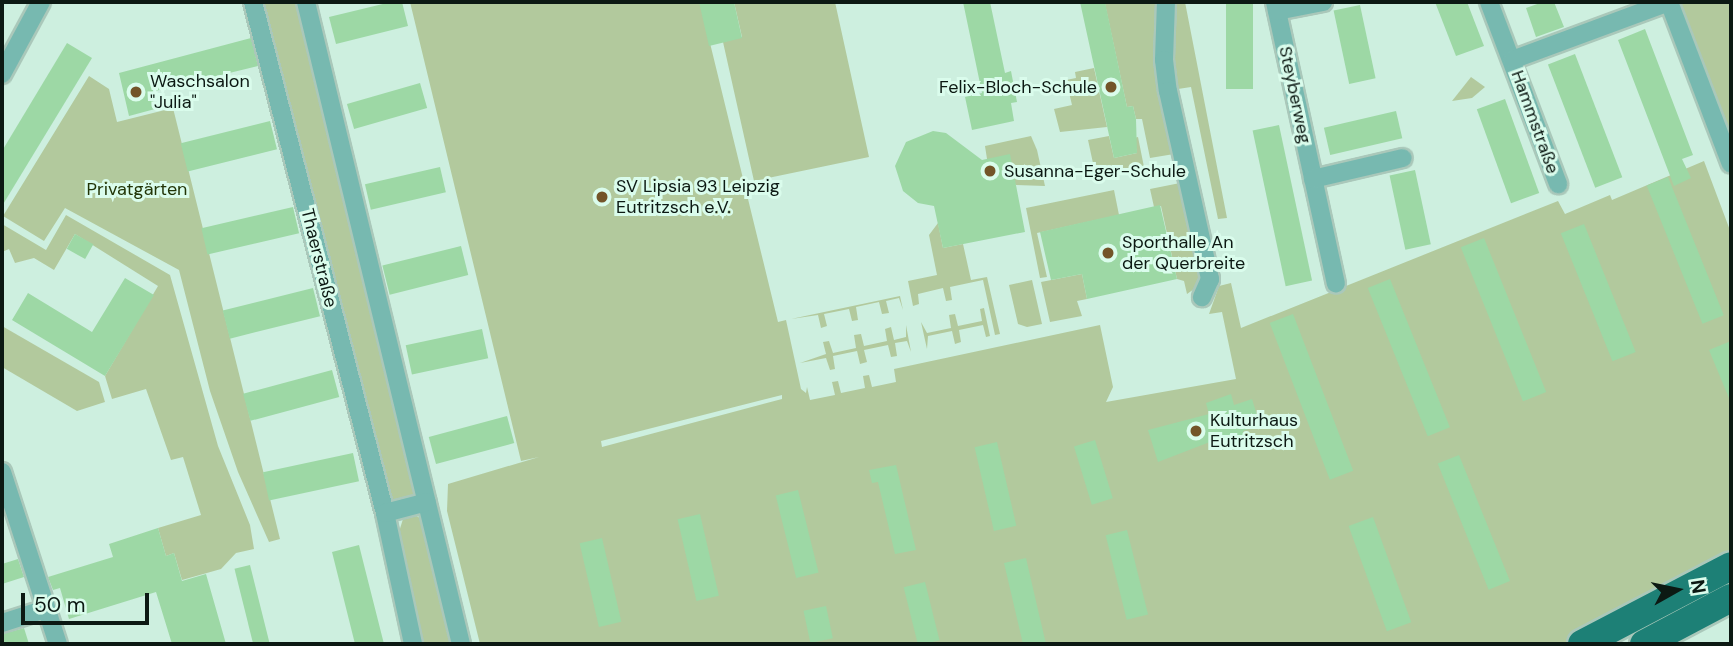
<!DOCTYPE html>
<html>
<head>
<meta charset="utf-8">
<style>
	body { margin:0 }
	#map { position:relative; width:1733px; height:646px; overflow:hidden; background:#cdefdf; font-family:"DM Sans",sans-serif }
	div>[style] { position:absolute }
	.green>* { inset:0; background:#b2c99d }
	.building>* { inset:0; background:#9dd8a5; transform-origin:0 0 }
	.roads { filter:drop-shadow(2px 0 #aac8ba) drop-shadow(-2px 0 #aac8ba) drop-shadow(0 2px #aac8ba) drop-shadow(0 -2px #aac8ba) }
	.minor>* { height:18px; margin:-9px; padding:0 9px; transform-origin:9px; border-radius:9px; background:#77b9b0 }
	.trunk>* { height:28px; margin:-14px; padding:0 14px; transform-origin:14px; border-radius:14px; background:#1d8076 }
	.dots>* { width:19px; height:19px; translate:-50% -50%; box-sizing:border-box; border:4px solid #dafcec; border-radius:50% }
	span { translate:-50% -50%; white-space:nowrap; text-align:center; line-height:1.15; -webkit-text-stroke:6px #dafcec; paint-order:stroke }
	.poi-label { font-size:18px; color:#0c1913 }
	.left { translate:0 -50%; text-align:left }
	.right { translate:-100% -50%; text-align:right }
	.street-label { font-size:18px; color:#0c1913 }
	.park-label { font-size:18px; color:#213406 }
	.frame { position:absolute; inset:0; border:4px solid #0c1913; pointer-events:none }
	.north { position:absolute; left:1642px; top:555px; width:70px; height:70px; -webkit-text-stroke:5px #dafcec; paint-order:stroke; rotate:81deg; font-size:19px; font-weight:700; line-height:28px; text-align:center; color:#0c1913 }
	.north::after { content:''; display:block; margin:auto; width:24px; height:32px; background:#0c1913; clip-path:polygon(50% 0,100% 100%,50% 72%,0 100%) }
	.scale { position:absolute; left:21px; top:593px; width:128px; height:32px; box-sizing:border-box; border:4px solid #0c1913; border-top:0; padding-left:9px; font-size:21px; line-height:24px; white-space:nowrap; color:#0c1913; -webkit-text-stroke:5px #dafcec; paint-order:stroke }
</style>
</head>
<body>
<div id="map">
	<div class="green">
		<div style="clip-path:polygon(259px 2px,300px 2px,416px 492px,409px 499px,391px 499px,384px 493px)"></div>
		<div style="clip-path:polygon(evenodd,410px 2px,700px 2px,778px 322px,786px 320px,801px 389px,806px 393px,807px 387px,810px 400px,835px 395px,832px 382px,838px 381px,841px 393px,865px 388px,863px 376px,869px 375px,872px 387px,896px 382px,894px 369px,1100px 325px,1113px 387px,1106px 402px,1236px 379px,1222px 312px,1209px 314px,1219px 286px,1231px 283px,1241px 328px,1558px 201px,1565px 214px,1610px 195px,1612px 200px,1704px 161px,1731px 233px,1731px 550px,1564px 644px,480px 644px,447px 511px,448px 484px,539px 457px,521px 461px,410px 2px,782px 395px,782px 399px,602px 447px,601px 441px,782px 395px)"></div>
		<div style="clip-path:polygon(734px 2px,835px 2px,869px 157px,754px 181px,723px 42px,742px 37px)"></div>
		<div style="clip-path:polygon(1158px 2px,1157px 80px,1174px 154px,1150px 158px,1142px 119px,1136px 119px,1133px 106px,1127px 107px,1105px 4px)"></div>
		<div style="clip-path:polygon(1177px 2px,1185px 2px,1227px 218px,1218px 219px,1191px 87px,1178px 89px,1173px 54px)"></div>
		<div style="clip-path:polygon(1679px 2px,1731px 2px,1731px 136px,1718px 102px)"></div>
		<div style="clip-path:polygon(1094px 68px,1107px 127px,1060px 132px,1054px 109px,1072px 105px,1066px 80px,1076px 78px,1075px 72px)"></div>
		<div style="clip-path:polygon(89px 76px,109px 89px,117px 122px,173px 108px,280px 539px,269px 542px,238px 472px,210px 391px,179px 270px,65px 208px,44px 241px,3px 216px)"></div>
		<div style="clip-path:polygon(1471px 77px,1485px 87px,1472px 98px,1452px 101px)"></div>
		<div style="clip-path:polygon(1031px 136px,1037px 150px,1045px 186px,1016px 185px,987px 159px,985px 146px)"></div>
		<div style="clip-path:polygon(1109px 136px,1114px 158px,1137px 153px,1134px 138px,1138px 137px,1144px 167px,1096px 177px,1088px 140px)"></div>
		<div style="clip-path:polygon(1180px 183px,1201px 284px,1187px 294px,1184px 281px,1177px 279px,1161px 206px,1154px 207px,1150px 189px)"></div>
		<div style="clip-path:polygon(1114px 190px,1119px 215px,1037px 233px,1047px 277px,1040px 278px,1026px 208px)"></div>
		<div style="clip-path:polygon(66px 215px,170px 275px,218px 446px,250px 525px,254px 549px,236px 553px,221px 569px,182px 580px,174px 553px,166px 556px,158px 528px,201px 515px,183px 457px,171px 460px,146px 389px,112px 399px,105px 376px,158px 286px,75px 234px,54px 270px,34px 258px,15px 263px,9px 249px,2px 252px,2px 224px,46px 250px)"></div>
		<div style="clip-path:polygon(938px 223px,943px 248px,963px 244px,971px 280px,987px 277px,1000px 334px,995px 335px,983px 280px,950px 287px,952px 300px,946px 301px,943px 288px,918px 294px,919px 304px,913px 306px,908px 281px,937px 275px,929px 235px)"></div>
		<div style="clip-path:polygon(1082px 274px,1087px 299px,1077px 301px,1082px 316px,1050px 322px,1041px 282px)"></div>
		<div style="clip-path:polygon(1032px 280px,1042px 324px,1027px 327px,1018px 324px,1009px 285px)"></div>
		<div style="clip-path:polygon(900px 296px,903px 310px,899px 298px,886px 301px,889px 313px,882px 314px,879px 302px,856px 307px,858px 320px,852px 321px,849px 309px,824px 314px,827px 326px,821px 328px,818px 315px,791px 319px)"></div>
		<div style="clip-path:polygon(984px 308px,990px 336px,986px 337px,983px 325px,959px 330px,961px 342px,955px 344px,952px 331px,928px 336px,927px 349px,921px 322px,927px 333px,951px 328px,949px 315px,955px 314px,958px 326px,982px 321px,980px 309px)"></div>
		<div style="clip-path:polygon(906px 325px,911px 352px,907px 341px,895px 343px,897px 356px,891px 357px,888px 345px,864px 350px,867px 362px,860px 364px,857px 351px,833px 356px,835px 369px,830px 370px,826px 358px,800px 363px,826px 354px,823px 342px,829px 341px,833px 353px,856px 348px,854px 335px,861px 334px,864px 346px,887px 341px,885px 329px,891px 327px,894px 340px,906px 337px)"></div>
		<div style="clip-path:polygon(2px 326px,99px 382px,105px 402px,77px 411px,2px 367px)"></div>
		<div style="clip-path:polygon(417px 516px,428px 525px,457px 644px,423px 644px,398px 535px,403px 519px)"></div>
	</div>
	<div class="building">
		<div style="clip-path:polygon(391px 2px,402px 2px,408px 26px,336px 44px,329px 17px)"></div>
		<div style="clip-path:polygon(699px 2px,734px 2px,742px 38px,709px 46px)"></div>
		<div style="clip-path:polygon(963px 2px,990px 2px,1005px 73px,1011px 71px,1017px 102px,1011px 103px,1014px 121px,972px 130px,965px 97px,982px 93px)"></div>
		<div style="clip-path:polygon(1080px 2px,1105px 2px,1127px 107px,1133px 106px,1136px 119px,1137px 153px,1114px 158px)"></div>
		<div style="left:1226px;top:2px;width:27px;height:87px"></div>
		<div style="clip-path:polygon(1435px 2px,1467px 2px,1484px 46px,1456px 56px)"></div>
		<div style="clip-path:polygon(1543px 2px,1554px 2px,1564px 27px,1536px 37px,1526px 8px)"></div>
		<div style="left:1360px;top:5px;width:75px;height:27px;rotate:78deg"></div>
		<div style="clip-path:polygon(1645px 29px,1693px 155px,1682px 159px,1691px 178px,1674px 186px,1618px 40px)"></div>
		<div style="clip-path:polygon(251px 38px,258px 66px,151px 92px,155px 109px,129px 116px,119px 73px)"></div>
		<div style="clip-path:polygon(67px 43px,92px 58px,2px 206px,2px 151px)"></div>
		<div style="left:1575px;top:54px;width:132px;height:29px;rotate:69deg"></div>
		<div style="left:420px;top:83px;width:26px;height:76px;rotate:74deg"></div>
		<div style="left:1505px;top:99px;width:100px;height:30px;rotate:70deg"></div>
		<div style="left:1396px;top:111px;width:28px;height:74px;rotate:77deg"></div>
		<div style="left:270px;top:121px;width:29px;height:92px;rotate:76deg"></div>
		<div style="left:1279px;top:125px;width:159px;height:27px;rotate:78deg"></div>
		<div style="clip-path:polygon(933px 131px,946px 133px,982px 160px,1010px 154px,1025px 232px,943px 248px,934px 206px,918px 203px,903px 191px,895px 166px,906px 142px)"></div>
		<div style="left:440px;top:167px;width:26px;height:77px;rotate:77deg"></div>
		<div style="left:1415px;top:170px;width:76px;height:26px;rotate:78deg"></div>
		<div style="left:1668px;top:177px;width:149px;height:23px;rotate:68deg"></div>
		<div style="clip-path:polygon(1160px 205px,1177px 279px,1087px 299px,1082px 274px,1051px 280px,1040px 232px)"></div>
		<div style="left:293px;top:207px;width:27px;height:94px;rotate:77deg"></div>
		<div style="left:1584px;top:224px;width:138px;height:25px;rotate:68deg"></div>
		<div style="left:75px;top:234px;width:21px;height:17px;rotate:29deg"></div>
		<div style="left:1484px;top:238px;width:166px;height:25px;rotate:68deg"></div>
		<div style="left:461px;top:246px;width:30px;height:81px;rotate:76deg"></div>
		<div style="clip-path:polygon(125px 278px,154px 295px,105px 376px,12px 320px,28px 293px,92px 332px)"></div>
		<div style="left:1390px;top:279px;width:160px;height:24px;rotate:68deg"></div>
		<div style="left:313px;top:288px;width:29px;height:93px;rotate:76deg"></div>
		<div style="left:1293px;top:314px;width:168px;height:25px;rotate:69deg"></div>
		<div style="left:482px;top:329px;width:30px;height:78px;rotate:78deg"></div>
		<div style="clip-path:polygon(1731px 341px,1731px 403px,1709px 350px)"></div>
		<div style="left:332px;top:370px;width:28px;height:92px;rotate:75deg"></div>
		<div style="clip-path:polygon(1231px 394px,1234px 405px,1252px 399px,1260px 425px,1243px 431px,1246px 441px,1218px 450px,1215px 440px,1158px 462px,1148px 430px,1209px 414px,1206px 403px)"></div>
		<div style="left:507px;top:416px;width:28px;height:81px;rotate:75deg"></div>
		<div style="left:1095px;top:440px;width:61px;height:22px;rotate:73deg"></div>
		<div style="left:997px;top:442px;width:86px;height:23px;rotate:77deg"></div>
		<div style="left:353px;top:453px;width:29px;height:92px;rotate:78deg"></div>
		<div style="left:1459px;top:455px;width:136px;height:23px;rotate:68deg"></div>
		<div style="clip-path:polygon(896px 465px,916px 550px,895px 554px,878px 482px,872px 483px,869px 470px)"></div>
		<div style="left:798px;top:490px;width:85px;height:23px;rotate:76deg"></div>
		<div style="left:700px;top:514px;width:84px;height:23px;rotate:77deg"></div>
		<div style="left:1373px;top:517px;width:112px;height:26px;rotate:70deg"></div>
		<div style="clip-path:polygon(158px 528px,166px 556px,174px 553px,182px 581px,206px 574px,226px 644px,172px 644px,156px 592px,69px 619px,60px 588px,53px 590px,48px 577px,113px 557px,109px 544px)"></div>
		<div style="left:1127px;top:530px;width:87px;height:22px;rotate:76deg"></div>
		<div style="left:602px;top:538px;width:86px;height:23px;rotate:77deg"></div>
		<div style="clip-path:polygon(359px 545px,365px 569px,384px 644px,355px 644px,332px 552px)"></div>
		<div style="clip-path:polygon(1026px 558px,1038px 610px,1046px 644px,1023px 644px,1004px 563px)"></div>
		<div style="clip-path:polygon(18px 559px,24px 577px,2px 584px,2px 564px)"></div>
		<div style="left:250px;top:565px;width:81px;height:16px;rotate:76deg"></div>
		<div style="left:925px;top:582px;width:60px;height:22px;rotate:76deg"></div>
		<div style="left:826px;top:606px;width:33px;height:23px;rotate:78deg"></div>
		<div style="clip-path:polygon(24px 628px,29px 644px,2px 644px,2px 634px)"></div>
	</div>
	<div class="roads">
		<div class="minor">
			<div style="left:253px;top:2px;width:528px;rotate:75.52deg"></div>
			<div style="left:385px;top:513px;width:134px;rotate:77.9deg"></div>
			<div style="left:306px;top:2px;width:660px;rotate:76.43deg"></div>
			<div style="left:1166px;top:2px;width:58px;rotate:92deg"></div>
			<div style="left:1164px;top:60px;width:31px;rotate:83deg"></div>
			<div style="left:1168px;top:91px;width:193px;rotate:77.4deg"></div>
			<div style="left:1210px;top:279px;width:20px;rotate:114deg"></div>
			<div style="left:1275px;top:2px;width:288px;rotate:77.8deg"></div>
			<div style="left:1489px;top:2px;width:195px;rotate:69.2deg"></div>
			<div style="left:1669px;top:2px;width:173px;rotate:69.1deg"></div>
			<div style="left:1277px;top:11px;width:47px;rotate:-11.1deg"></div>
			<div style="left:1512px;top:60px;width:167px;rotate:-20.3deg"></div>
			<div style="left:2px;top:74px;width:82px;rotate:-61.6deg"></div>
			<div style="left:1313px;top:179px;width:92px;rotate:-13.1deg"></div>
			<div style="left:2px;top:472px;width:181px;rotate:72deg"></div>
			<div style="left:385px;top:513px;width:43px;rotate:-14.7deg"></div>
			<div style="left:2px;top:623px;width:46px;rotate:-17.7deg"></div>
		</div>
		<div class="trunk">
			<div style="left:1582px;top:644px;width:168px;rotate:-27.6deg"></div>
			<div style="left:1644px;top:644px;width:98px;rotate:-27.9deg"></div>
		</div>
	</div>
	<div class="dots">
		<div style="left:1111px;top:87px;background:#735529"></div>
		<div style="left:136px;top:92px;background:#735529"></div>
		<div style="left:990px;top:171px;background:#735529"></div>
		<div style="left:602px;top:197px;background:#735529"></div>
		<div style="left:1108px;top:253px;background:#735529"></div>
		<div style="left:1196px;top:431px;background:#735529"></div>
	</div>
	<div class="poi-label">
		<span class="left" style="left:150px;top:92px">Waschsalon<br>"Julia"</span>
		<span class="right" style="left:1097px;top:87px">Felix-Bloch-Schule</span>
		<span class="left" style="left:1004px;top:171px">Susanna-Eger-Schule</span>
		<span class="left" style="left:616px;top:197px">SV Lipsia 93 Leipzig<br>Eutritzsch e.V.</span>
		<span class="left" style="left:1122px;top:253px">Sporthalle An<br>der Querbreite</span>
		<span class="left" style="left:1210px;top:431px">Kulturhaus<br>Eutritzsch</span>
	</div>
	<div class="street-label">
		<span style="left:1295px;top:95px;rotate:78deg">Steyberweg</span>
		<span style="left:1535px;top:122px;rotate:70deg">Hammstraße</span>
		<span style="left:319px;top:258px;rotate:76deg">Thaerstraße</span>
	</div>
	<div class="park-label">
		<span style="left:137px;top:189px">Privatgärten</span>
	</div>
	<div class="frame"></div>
	<div class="north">N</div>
	<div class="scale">50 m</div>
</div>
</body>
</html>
